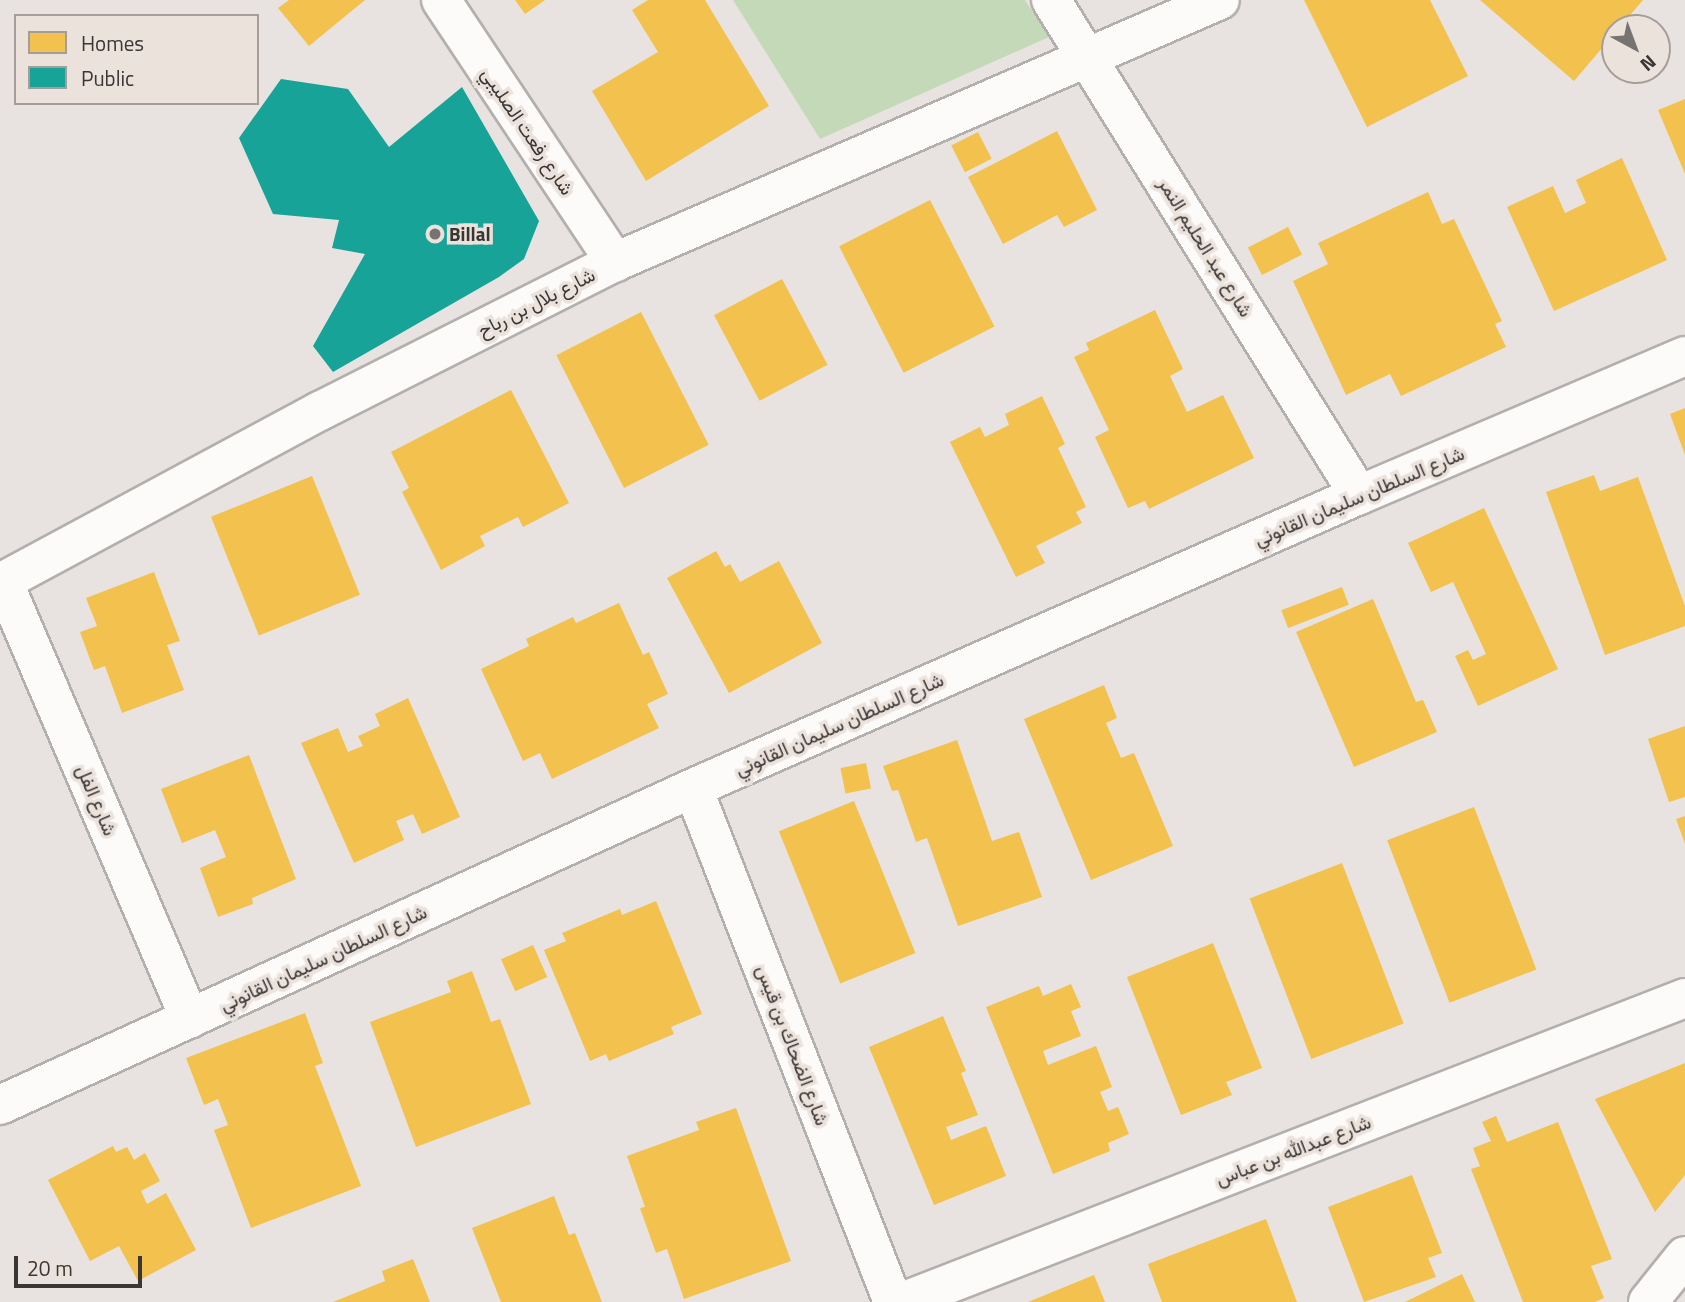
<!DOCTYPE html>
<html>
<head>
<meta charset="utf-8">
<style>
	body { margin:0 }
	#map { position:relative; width:1685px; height:1302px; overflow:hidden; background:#e8e3e0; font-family:"Titillium Web",Vazirmatn,sans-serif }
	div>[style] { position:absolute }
	.green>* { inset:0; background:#c4d9b7 }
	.homes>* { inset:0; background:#f2c14e; transform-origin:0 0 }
	.public>* { inset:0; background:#17a398 }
	.roads { filter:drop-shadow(2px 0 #b3afad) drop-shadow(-2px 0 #b3afad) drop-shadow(0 2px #b3afad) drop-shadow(0 -2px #b3afad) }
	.minor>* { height:38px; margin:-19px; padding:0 19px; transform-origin:19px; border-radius:19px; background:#fcfbfa }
	.dots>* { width:19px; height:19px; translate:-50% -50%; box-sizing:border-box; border:4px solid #ece2dc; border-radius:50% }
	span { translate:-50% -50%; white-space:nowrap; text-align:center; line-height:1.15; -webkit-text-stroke:7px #ece2dc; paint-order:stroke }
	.street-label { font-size:19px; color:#3a3634 }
	.poi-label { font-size:19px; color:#3a3634; font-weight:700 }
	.left { translate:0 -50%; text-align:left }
	.legend { position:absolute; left:14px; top:14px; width:245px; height:91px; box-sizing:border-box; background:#ece2dc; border:2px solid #a59d99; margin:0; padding:9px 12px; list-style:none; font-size:21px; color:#3a3634 }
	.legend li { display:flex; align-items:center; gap:14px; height:35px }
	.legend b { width:35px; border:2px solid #a59d99 }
	.north { position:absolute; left:1601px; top:14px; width:70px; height:70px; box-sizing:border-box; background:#ece2dc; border:2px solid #a59d99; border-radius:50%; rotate:139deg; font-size:19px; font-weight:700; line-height:28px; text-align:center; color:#3a3634 }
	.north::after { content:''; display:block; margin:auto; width:24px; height:32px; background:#777370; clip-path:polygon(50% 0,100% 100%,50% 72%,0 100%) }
	.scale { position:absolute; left:14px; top:1256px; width:128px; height:32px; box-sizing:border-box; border:4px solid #3a3634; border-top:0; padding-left:9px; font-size:21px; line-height:24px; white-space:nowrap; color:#3a3634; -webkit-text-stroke:5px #ece2dc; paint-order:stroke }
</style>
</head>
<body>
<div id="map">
	<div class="green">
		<div style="clip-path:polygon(733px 0,1025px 0,1049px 37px,820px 139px)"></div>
	</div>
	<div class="homes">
		<div style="clip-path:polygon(289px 0,365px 0,309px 46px,278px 8px)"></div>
		<div style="clip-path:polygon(515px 0,545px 0,525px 14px)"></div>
		<div style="clip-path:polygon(648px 0,705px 0,769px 106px,646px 181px,592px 91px,658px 52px,632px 10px)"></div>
		<div style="clip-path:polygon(1304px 0,1430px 0,1468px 76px,1367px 127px)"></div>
		<div style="clip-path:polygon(1480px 0,1643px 0,1619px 28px,1615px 28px,1615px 33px,1574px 81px)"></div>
		<div style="clip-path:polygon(1685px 99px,1685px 174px,1658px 110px)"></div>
		<div style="clip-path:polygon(1057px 131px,1097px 210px,1064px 227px,1057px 215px,1003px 244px,968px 177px)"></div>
		<div style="left:978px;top:132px;width:30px;height:30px;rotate:63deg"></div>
		<div style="clip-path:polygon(1622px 158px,1667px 260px,1554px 311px,1507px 207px,1553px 186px,1565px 213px,1586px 203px,1576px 180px)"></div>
		<div style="clip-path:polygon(1428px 192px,1442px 224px,1454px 219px,1502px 321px,1495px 324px,1506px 347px,1401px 396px,1390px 374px,1346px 395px,1293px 281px,1328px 264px,1318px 243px)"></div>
		<div style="left:930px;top:200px;width:142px;height:102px;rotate:63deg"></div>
		<div style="left:1288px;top:227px;width:31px;height:45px;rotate:63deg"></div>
		<div style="left:782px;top:279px;width:97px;height:77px;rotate:62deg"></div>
		<div style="clip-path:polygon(1155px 310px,1183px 369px,1170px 376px,1187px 412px,1223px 395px,1254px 458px,1149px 509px,1145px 501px,1128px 508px,1095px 437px,1109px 430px,1074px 357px,1089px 350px,1086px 343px)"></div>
		<div style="left:641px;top:312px;width:149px;height:95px;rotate:63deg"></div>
		<div style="clip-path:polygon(511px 390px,569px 503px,523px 527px,518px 517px,480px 536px,485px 546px,441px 570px,402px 492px,409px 488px,391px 452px)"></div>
		<div style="clip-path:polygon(1042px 396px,1065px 444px,1058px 448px,1086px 507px,1076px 512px,1082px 523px,1036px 546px,1045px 563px,1016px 577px,950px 442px,980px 427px,985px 437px,1009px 425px,1005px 414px)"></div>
		<div style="clip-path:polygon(1685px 408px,1685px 455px,1670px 414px)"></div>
		<div style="clip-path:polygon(1594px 475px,1600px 491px,1638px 477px,1685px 606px,1685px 626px,1605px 655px,1546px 492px)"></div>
		<div style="left:312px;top:476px;width:128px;height:109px;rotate:68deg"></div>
		<div style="clip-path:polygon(1484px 508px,1558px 669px,1478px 706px,1455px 656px,1468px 650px,1473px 660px,1486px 654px,1453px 582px,1431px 592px,1408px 543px)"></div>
		<div style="clip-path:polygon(716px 551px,725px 567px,730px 564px,740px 582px,779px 561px,822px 643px,729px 693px,667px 578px)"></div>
		<div style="clip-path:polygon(154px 572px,180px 641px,167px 645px,184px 690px,122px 713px,105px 666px,94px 670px,80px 632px,97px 626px,86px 598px)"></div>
		<div style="left:1342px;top:587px;width:19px;height:65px;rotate:69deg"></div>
		<div style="clip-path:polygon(1373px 599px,1416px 702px,1423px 700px,1437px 732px,1354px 767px,1296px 632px)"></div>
		<div style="clip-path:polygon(619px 603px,643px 655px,649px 652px,668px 694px,647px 704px,659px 728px,552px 779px,540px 753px,523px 761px,481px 669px,529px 646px,526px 639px,573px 617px,576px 623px)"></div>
		<div style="clip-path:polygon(1104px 685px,1117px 718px,1106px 723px,1121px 758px,1134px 753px,1173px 846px,1091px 880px,1024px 719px)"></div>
		<div style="clip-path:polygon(408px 698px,460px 817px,422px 834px,413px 814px,396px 821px,404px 840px,354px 863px,301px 743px,338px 728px,348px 752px,363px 746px,358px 736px,380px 726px,375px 714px)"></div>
		<div style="clip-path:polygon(1685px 726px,1685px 797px,1669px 802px,1648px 739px)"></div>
		<div style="clip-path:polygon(957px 740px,992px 841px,1019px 832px,1042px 897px,958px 926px,927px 838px,916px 842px,898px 790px,892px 791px,883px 766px)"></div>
		<div style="clip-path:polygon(249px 755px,296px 879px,252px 898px,253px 904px,218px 917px,200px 868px,226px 857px,215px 830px,182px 843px,161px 789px)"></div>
		<div style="left:866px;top:763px;width:26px;height:26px;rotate:79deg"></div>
		<div style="left:854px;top:801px;width:164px;height:81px;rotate:68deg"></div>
		<div style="left:1474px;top:807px;width:174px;height:93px;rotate:69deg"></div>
		<div style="clip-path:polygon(1685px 816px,1685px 844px,1676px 819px)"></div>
		<div style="left:1342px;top:863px;width:172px;height:99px;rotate:69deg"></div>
		<div style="clip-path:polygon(656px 901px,702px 1014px,671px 1027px,674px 1034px,609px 1061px,606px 1054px,590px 1061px,544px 950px,566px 941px,562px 933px,620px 909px,622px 915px)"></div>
		<div style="clip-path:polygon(1213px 943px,1262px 1068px,1226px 1082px,1232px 1095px,1181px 1115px,1127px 977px)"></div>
		<div style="left:533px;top:945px;width:35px;height:35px;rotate:66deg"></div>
		<div style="clip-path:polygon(472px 971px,491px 1022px,500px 1019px,531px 1104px,416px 1147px,370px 1022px,451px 992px,447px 981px)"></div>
		<div style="clip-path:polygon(1071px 984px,1081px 1007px,1071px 1011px,1081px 1036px,1043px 1051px,1048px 1065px,1096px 1046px,1112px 1087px,1100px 1092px,1108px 1111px,1118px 1107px,1129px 1134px,1108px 1143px,1110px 1151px,1053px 1174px,986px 1007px,1039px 986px,1043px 996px)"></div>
		<div style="clip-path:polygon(305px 1013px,323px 1063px,315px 1066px,361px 1186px,251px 1228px,214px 1130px,228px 1125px,218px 1099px,204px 1105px,186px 1058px)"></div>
		<div style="clip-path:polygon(943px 1016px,966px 1071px,961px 1073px,978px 1115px,946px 1127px,951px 1140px,986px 1126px,1006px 1176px,934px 1205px,869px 1047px)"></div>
		<div style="clip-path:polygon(1685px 1063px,1685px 1175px,1655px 1212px,1595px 1099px)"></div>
		<div style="clip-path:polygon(736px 1108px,791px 1261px,684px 1299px,667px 1249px,656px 1253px,640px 1208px,645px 1207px,627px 1156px,699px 1130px,696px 1122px)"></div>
		<div style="clip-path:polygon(1496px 1116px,1507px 1142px,1558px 1122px,1612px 1259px,1591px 1266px,1604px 1298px,1595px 1302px,1523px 1302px,1471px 1169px,1480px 1166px,1473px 1148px,1491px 1141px,1482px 1122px)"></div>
		<div style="clip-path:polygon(113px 1146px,116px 1152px,127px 1147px,134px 1160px,145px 1153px,160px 1181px,141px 1191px,147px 1204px,166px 1193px,196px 1250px,138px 1281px,119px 1246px,90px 1261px,48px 1180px)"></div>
		<div style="clip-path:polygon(1412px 1175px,1442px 1253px,1428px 1258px,1436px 1277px,1364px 1302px,1328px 1207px)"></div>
		<div style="clip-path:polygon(554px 1196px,569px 1235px,575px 1233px,602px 1302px,501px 1302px,472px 1228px)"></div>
		<div style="clip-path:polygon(1266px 1219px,1297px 1302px,1162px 1302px,1148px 1264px)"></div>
		<div style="clip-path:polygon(413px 1259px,430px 1302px,333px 1302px,385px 1281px,382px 1271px)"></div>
		<div style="clip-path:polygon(1462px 1274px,1475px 1302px,1405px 1302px)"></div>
		<div style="clip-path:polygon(1094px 1275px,1105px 1302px,1028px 1302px)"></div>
	</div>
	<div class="public">
		<div style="clip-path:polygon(281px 79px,348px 89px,389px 147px,462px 87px,539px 221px,524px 259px,499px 277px,333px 372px,313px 346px,365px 254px,332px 248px,339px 220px,273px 214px,239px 138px)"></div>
	</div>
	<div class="roads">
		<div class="minor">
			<div style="left:441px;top:0;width:315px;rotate:56.4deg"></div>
			<div style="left:1051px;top:0;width:583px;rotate:58.11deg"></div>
			<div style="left:3px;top:581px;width:476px;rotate:66.9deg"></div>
			<div style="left:0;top:583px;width:363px;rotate:-28.3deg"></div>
			<div style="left:320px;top:411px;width:330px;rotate:-26.8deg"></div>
			<div style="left:615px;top:262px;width:659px;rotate:-23.42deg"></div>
			<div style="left:693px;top:788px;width:552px;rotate:68.74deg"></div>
			<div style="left:0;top:1105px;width:762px;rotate:-24.58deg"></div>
			<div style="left:693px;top:788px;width:728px;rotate:-23.75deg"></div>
			<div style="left:1359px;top:495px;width:354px;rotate:-23.1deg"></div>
			<div style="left:902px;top:1302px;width:840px;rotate:-21.22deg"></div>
			<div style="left:1648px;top:1302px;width:59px;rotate:-51.2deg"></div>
		</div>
	</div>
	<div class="dots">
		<div style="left:435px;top:234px;background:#777370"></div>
	</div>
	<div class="street-label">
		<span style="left:528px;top:131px;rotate:56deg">شارع رفعت الصليبي</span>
		<span style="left:1206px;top:247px;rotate:58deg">شارع عبد الحليم النمر</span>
		<span style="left:536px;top:302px;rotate:-27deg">شارع بلال بن رباح</span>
		<span style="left:1359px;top:496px;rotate:-23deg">شارع السلطان سليمان القانوني</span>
		<span style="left:839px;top:724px;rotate:-24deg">شارع السلطان سليمان القانوني</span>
		<span style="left:97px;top:800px;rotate:67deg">شارع الفل</span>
		<span style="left:323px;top:958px;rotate:-25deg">شارع السلطان سليمان القانوني</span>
		<span style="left:793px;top:1045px;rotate:69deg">شارع الضحاك بن قيس</span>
		<span style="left:1293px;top:1150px;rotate:-21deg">شارع عبدالله بن عباس</span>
	</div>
	<div class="poi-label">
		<span class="left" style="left:449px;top:234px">Billal</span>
	</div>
	<ul class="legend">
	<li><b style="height:19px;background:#f2c14e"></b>Homes</li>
	<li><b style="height:19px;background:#17a398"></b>Public</li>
	</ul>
	<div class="north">N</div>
	<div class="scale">20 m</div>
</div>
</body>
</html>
